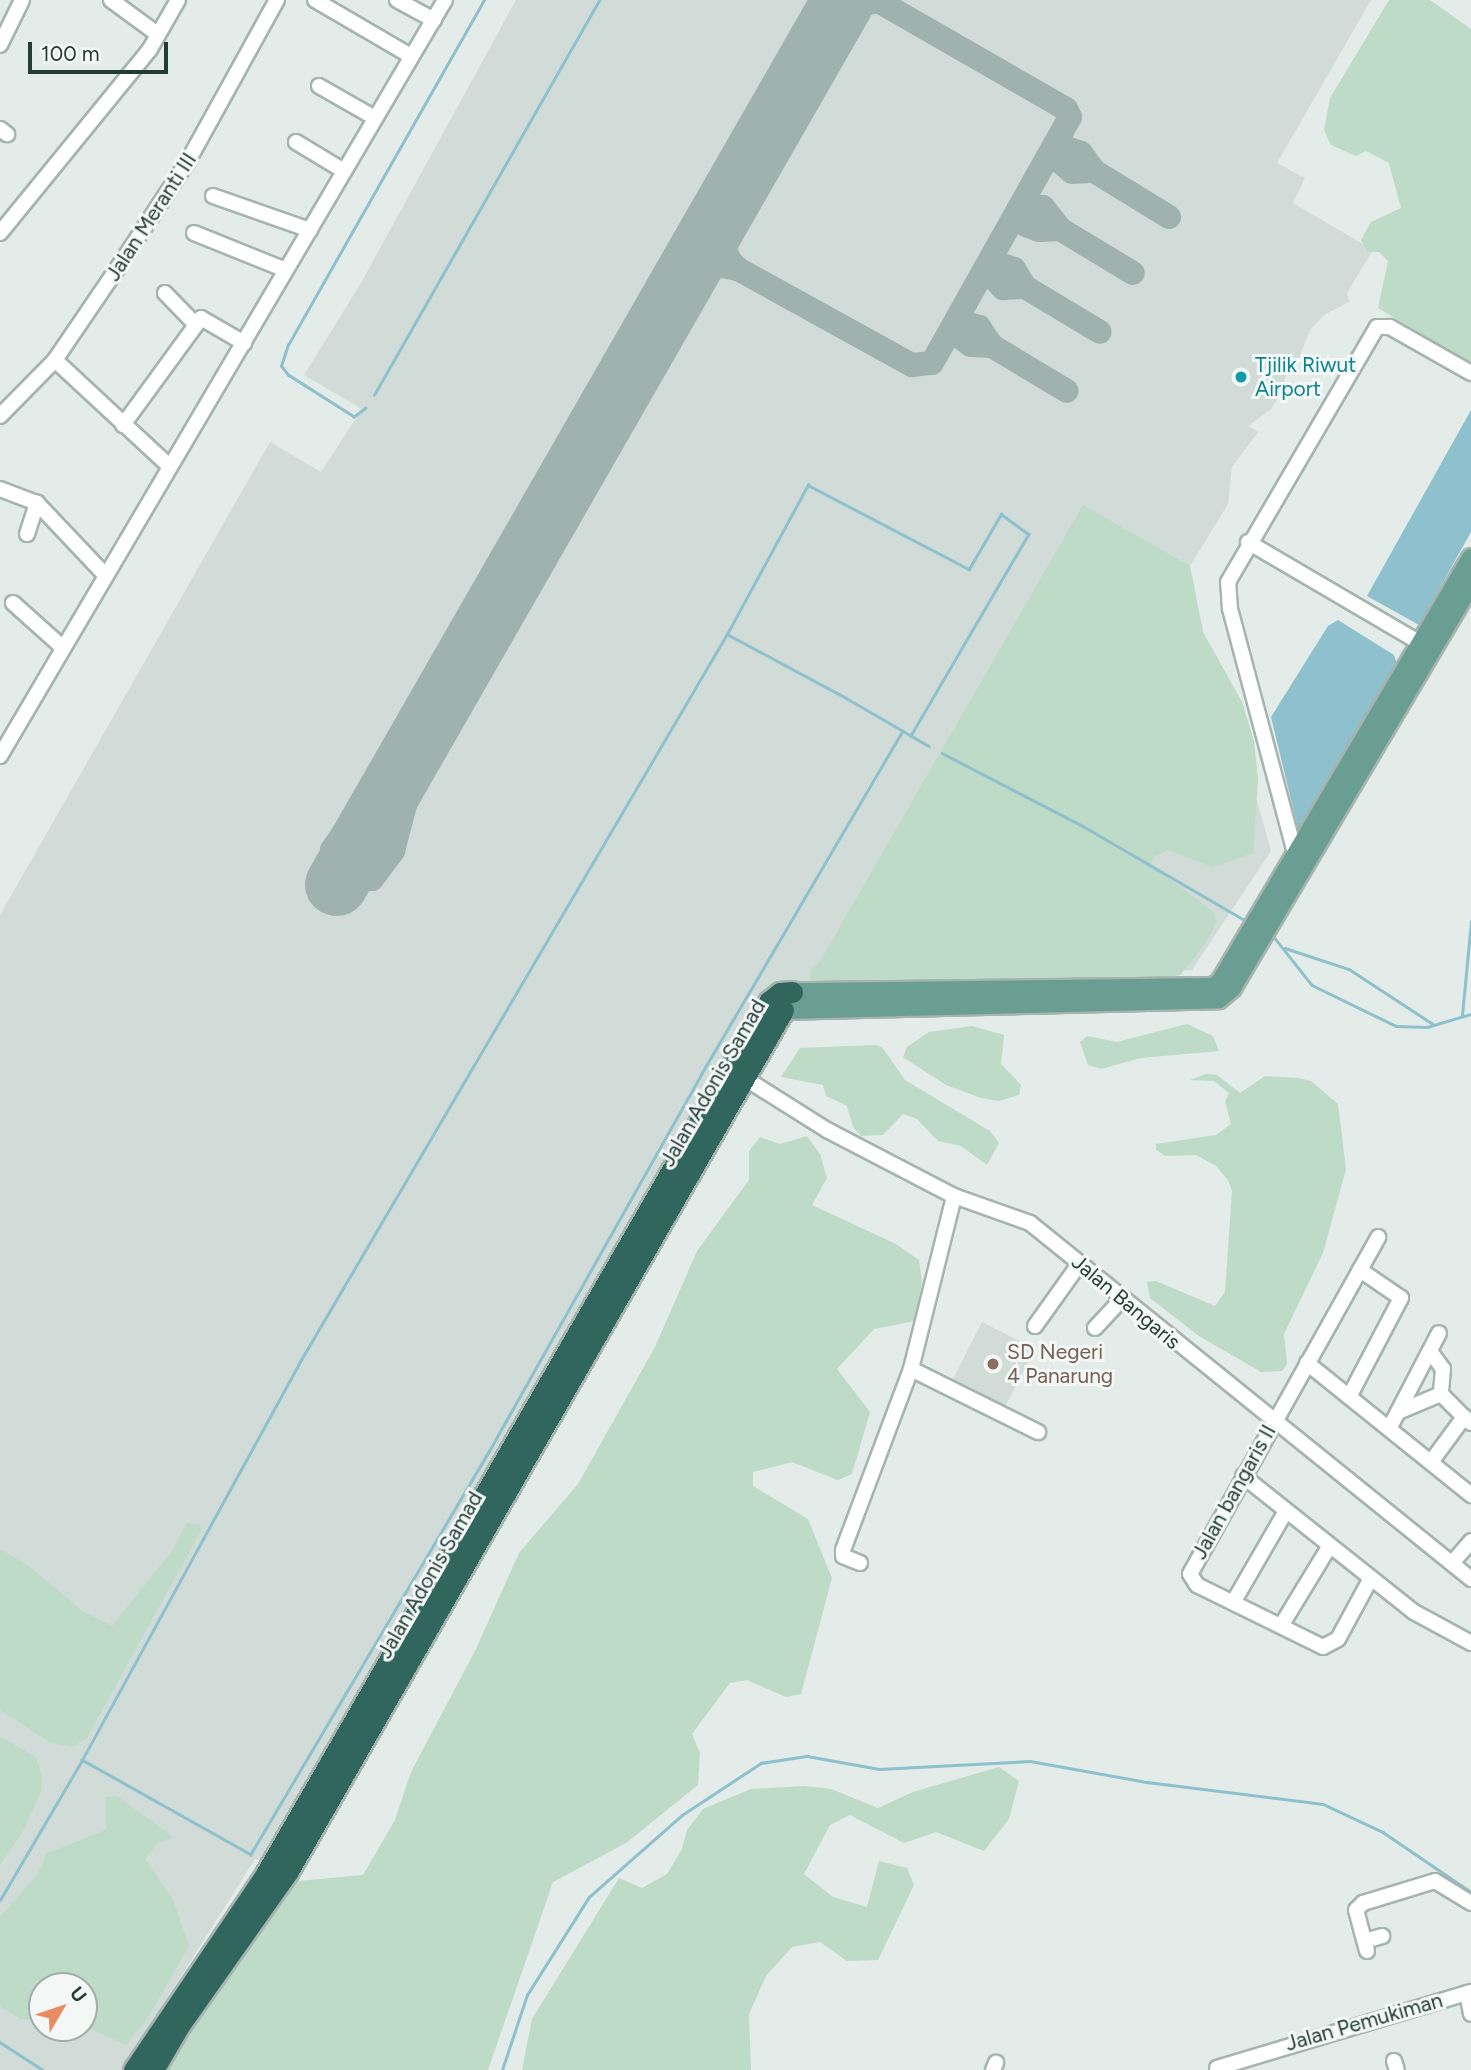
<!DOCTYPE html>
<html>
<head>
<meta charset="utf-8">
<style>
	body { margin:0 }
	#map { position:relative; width:1471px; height:2070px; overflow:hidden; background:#e3ece8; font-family:Figtree,sans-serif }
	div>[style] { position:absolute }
	.built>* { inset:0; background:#d1dbd7; transform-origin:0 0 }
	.green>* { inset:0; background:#bddbc7 }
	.water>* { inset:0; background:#8ec0cd }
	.stream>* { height:2.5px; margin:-1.25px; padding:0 1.25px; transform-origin:1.25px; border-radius:1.25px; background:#8ec0cd }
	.taxiway>* { height:24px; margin:-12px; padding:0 12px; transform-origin:12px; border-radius:12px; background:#a0b2ad }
	.runway>* { height:63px; margin:-31.5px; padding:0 31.5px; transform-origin:31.5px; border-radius:31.5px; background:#a0b2ad }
	.roads { filter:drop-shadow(2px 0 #a6b4af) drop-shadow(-2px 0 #a6b4af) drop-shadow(0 2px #a6b4af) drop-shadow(0 -2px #a6b4af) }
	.minor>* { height:14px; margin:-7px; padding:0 7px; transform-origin:7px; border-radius:7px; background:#fff }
	.major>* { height:18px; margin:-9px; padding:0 9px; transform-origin:9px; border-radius:9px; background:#6a9e93 }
	.highway>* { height:21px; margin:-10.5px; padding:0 10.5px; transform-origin:10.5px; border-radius:10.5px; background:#31665e }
	.dots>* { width:19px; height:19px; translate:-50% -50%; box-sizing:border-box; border:4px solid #f3f8f6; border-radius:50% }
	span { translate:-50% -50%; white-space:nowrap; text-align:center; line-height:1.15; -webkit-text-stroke:6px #f3f8f6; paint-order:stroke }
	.street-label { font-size:21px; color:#243c36 }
	.culture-label { font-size:21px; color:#0d838f }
	.left { translate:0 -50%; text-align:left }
	.education-label { font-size:21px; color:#785e54 }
	.north { position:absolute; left:28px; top:1972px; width:70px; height:70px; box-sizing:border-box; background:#f3f8f6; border:2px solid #a0ada9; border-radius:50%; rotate:51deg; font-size:19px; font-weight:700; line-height:28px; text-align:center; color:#243c36 }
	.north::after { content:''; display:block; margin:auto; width:24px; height:32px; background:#e98b63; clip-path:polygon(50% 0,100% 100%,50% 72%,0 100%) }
	.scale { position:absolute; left:28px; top:42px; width:140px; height:32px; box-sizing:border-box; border:4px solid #243c36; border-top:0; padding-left:9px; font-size:21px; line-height:24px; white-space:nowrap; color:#243c36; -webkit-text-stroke:5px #f3f8f6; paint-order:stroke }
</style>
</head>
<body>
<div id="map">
	<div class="built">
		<div style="clip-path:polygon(evenodd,516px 0,1371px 0,1277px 163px,1305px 178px,1293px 203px,1373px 250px,1347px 293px,1349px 302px,1324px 315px,1310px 330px,1297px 363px,1290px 360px,1281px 393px,1271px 409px,1248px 426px,1258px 432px,1232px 467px,1228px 504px,1190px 566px,1203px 632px,1234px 719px,1271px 851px,1192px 970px,768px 992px,266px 1862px,255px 1859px,122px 2070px,0 2070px,0 915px,270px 442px,321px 472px,362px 409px,304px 375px,361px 283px,516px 0,42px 1986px,84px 1986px,84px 2028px,42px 2028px,42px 1986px)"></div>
		<div style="left:982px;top:1322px;width:59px;height:64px;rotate:27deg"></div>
	</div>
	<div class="green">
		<div style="clip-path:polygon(1389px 0,1430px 0,1471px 29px,1471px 364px,1378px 308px,1388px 261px,1379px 252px,1368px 252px,1361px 240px,1371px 222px,1401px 208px,1389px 163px,1366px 151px,1356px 156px,1331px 145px,1324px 130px,1330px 98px)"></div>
		<div style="clip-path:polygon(1083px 505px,1190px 566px,1203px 632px,1242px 702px,1254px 741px,1258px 779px,1253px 853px,1213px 867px,1168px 850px,1154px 857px,1151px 865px,1215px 913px,1216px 923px,1206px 943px,1180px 975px,1143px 983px,814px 986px,809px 981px,811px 968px,819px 963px)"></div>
		<div style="clip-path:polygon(1187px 1024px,1213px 1036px,1219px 1051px,1141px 1058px,1101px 1069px,1088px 1065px,1080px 1042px,1087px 1036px,1117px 1042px)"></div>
		<div style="clip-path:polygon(972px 1026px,1004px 1035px,1001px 1064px,1021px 1085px,1019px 1095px,999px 1101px,981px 1098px,946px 1085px,903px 1057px,907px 1047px,929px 1032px)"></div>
		<div style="clip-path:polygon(875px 1045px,882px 1047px,905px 1080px,990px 1131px,999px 1143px,987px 1165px,961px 1146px,938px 1141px,917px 1119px,903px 1114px,883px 1135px,861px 1136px,853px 1127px,847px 1106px,826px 1096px,823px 1085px,781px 1077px,800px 1048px)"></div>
		<div style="clip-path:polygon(1206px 1074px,1217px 1075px,1240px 1093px,1265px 1076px,1298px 1078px,1311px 1081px,1338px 1104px,1346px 1169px,1323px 1253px,1284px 1334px,1287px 1364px,1282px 1371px,1261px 1372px,1199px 1336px,1150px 1298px,1147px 1282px,1156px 1281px,1215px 1306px,1225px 1292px,1232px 1191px,1228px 1180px,1216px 1166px,1196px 1155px,1166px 1156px,1156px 1150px,1156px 1144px,1216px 1135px,1231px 1124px,1225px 1102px,1229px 1093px,1214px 1081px,1190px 1080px)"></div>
		<div style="clip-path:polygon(807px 1136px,820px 1154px,827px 1178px,812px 1205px,896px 1244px,919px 1260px,922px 1282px,915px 1321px,874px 1329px,837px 1369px,870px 1412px,852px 1474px,838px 1480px,792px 1462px,753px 1472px,753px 1486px,808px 1519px,832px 1578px,801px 1694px,786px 1697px,747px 1680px,730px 1683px,692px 1734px,700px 1753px,698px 1785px,626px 1843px,553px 1882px,488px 2070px,163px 2070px,200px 2005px,240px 1957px,287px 1882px,363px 1875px,395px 1820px,411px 1772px,476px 1649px,519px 1553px,578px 1484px,655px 1347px,697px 1251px,749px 1180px,749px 1151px,760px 1137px,780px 1144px)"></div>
		<div style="clip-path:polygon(187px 1523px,199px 1524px,202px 1529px,87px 1738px,72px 1747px,51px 1743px,0 1710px,0 1549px,29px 1566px,82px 1611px,112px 1626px,172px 1551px)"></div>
		<div style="clip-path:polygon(0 1737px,36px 1757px,42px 1778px,41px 1792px,22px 1833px,0 1865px)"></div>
		<div style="clip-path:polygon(999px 1767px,1019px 1781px,1009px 1819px,984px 1851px,936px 1832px,904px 1843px,850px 1815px,830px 1825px,804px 1874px,833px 1897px,867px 1907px,879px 1861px,907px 1868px,914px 1885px,878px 1960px,847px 1961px,820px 1942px,792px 1947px,766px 1976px,749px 2014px,751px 2070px,522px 2070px,532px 2019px,619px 1878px,642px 1888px,667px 1874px,682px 1849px,687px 1830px,703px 1809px,751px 1789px,804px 1786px,831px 1789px,878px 1808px,913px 1792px)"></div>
		<div style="clip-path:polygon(117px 1796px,173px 1837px,157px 1844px,145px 1859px,173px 1900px,189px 1946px,148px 2018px,126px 2045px,84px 2025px,84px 1986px,42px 1986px,42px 2021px,21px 2019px,0 2006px,0 1917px,38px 1874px,46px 1854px,106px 1830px,106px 1797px)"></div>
	</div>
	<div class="water">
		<div style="clip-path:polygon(1471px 410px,1471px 532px,1419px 625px,1367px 596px)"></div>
		<div style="clip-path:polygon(1338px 620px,1394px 655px,1397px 664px,1298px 829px,1271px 717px,1328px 626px)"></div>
	</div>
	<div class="stream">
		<div style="left:374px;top:395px;width:455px;rotate:-60.3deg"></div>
		<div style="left:366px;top:408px;width:15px;rotate:143deg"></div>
		<div style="left:354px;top:417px;width:78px;rotate:-147.5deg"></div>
		<div style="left:288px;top:375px;width:11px;rotate:-128deg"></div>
		<div style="left:281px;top:366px;width:22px;rotate:-72deg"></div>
		<div style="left:288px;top:345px;width:397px;rotate:-60.4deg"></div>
		<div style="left:727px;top:634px;width:170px;rotate:-61.5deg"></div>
		<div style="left:808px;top:485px;width:182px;rotate:27.6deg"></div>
		<div style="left:969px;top:569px;width:64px;rotate:-59.8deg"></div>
		<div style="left:1001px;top:514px;width:34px;rotate:36deg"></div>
		<div style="left:1029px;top:534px;width:234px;rotate:120.3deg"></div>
		<div style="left:903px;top:731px;width:398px;rotate:120.4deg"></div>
		<div style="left:702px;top:1074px;width:434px;rotate:119.4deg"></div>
		<div style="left:489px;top:1452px;width:468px;rotate:120.6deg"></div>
		<div style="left:251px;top:1855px;width:194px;rotate:-150.7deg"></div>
		<div style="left:82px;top:1760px;width:450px;rotate:-61.3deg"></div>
		<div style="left:298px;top:1365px;width:848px;rotate:-59.59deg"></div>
		<div style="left:727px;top:634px;width:129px;rotate:28.2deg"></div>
		<div style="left:841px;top:695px;width:72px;rotate:30.1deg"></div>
		<div style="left:903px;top:731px;width:30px;rotate:30deg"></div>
		<div style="left:942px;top:753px;width:159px;rotate:27.4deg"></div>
		<div style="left:1083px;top:826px;width:189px;rotate:30.2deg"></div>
		<div style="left:1274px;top:937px;width:61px;rotate:51.6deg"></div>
		<div style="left:1312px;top:985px;width:93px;rotate:26deg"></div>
		<div style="left:1396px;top:1026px;width:31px;rotate:2deg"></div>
		<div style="left:1427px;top:1027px;width:46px;rotate:-16.5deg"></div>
		<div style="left:1285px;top:948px;width:67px;rotate:18.2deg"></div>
		<div style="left:1349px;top:969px;width:100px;rotate:33.2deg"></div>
		<div style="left:1462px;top:1015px;width:94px;rotate:-84.5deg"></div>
		<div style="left:0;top:1900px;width:162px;rotate:-59.6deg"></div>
		<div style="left:0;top:2042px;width:51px;rotate:33.1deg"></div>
		<div style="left:502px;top:2070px;width:79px;rotate:-71.6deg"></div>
		<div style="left:527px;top:1995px;width:116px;rotate:-57.7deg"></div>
		<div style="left:589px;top:1897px;width:124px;rotate:-41.4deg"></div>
		<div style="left:682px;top:1815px;width:95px;rotate:-33.4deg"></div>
		<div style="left:761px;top:1763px;width:47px;rotate:-8.7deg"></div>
		<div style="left:807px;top:1756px;width:73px;rotate:10.2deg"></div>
		<div style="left:879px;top:1769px;width:151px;rotate:-3deg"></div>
		<div style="left:1030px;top:1761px;width:119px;rotate:10.2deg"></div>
		<div style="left:1147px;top:1782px;width:177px;rotate:7.1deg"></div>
		<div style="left:1323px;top:1804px;width:66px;rotate:25deg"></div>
		<div style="left:1383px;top:1832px;width:107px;rotate:34.3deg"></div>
	</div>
	<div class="taxiway">
		<div style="left:1058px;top:145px;width:24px;rotate:19deg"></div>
		<div style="left:1081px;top:153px;width:22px;rotate:54deg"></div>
		<div style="left:1094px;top:171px;width:88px;rotate:31.5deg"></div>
		<div style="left:1052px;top:155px;width:26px;rotate:40deg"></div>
		<div style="left:1072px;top:172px;width:22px;rotate:-3deg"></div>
		<div style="left:727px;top:202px;width:32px;rotate:108deg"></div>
		<div style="left:717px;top:232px;width:32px;rotate:66deg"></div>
		<div style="left:730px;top:261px;width:11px;rotate:45deg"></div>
		<div style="left:1023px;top:205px;width:20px;rotate:6deg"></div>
		<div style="left:1043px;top:207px;width:28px;rotate:52deg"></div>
		<div style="left:1060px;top:229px;width:85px;rotate:31.1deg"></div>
		<div style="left:1019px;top:213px;width:14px;rotate:60deg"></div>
		<div style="left:1026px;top:225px;width:14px;rotate:21deg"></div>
		<div style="left:1039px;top:230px;width:21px;rotate:-3deg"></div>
		<div style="left:991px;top:261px;width:24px;rotate:19deg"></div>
		<div style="left:1014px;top:269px;width:21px;rotate:59deg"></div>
		<div style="left:1025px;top:287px;width:87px;rotate:31deg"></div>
		<div style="left:986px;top:270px;width:25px;rotate:47deg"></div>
		<div style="left:1003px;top:288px;width:22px;rotate:-3deg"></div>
		<div style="left:678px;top:287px;width:25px;rotate:-42deg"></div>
		<div style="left:697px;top:270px;width:19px;rotate:-16deg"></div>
		<div style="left:715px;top:265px;width:23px;rotate:10deg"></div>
		<div style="left:738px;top:269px;width:199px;rotate:28.9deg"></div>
		<div style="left:912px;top:365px;width:20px;rotate:-6deg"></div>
		<div style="left:932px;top:363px;width:282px;rotate:-60.7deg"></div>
		<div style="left:1070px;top:117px;width:9px;rotate:-117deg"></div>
		<div style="left:1066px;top:109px;width:217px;rotate:-150.1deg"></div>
		<div style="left:878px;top:1px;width:30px;rotate:168deg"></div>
		<div style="left:849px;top:7px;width:15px;rotate:143deg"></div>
		<div style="left:837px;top:16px;width:104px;rotate:121.2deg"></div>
		<div style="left:957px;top:321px;width:23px;rotate:15deg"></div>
		<div style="left:979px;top:327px;width:23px;rotate:56deg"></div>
		<div style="left:992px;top:346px;width:87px;rotate:31deg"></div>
		<div style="left:951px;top:330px;width:25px;rotate:37deg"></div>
		<div style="left:971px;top:345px;width:21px;rotate:3deg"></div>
		<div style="left:366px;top:831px;width:23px;rotate:173deg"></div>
		<div style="left:343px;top:834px;width:19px;rotate:125deg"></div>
		<div style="left:332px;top:850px;width:14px;rotate:94deg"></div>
		<div style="left:331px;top:864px;width:21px;rotate:49deg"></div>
		<div style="left:345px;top:880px;width:27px;rotate:-2deg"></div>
		<div style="left:372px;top:879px;width:35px;rotate:-53deg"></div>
		<div style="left:393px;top:851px;width:126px;rotate:-75.3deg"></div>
	</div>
	<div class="runway">
		<div style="left:336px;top:884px;width:1019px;rotate:-60.16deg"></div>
	</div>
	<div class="roads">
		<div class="minor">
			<div style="left:111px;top:0;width:56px;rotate:36.3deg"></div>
			<div style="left:315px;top:0;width:111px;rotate:30.3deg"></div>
			<div style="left:397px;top:0;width:42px;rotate:28.4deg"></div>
			<div style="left:0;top:45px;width:50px;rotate:-63.9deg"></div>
			<div style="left:319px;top:86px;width:64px;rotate:29.7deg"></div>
			<div style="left:0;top:129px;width:9px;rotate:36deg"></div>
			<div style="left:296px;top:142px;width:56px;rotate:31.1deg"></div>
			<div style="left:213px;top:196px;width:103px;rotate:19.3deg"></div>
			<div style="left:0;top:233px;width:237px;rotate:-50.8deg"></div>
			<div style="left:150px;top:49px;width:56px;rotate:-60.3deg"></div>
			<div style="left:194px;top:233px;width:99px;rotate:21.9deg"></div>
			<div style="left:165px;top:293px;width:43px;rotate:45.9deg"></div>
			<div style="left:55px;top:360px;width:156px;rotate:42.9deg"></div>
			<div style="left:0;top:416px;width:78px;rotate:-45.5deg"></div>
			<div style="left:55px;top:360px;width:135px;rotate:-55.8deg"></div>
			<div style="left:131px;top:248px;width:104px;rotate:-56.8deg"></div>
			<div style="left:188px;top:161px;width:184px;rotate:-61.1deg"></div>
			<div style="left:123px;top:425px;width:132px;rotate:-53.9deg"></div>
			<div style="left:201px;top:318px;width:50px;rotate:30.2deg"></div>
			<div style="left:0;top:489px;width:40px;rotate:21deg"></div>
			<div style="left:37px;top:503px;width:99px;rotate:46.6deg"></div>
			<div style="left:27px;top:534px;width:33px;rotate:-72deg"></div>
			<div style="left:1248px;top:542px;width:202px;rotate:30.4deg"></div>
			<div style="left:13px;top:603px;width:66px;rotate:41.9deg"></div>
			<div style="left:0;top:756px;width:877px;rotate:-59.52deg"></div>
			<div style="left:1301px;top:857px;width:7px;rotate:-146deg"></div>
			<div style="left:1295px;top:853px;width:253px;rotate:-104.9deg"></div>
			<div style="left:1230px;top:609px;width:27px;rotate:-94deg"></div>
			<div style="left:1228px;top:582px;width:295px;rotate:-59.7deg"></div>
			<div style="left:1377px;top:327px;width:13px"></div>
			<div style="left:1390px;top:327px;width:93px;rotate:29.6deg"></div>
			<div style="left:746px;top:1079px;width:96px;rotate:32.2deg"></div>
			<div style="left:827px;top:1130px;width:143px;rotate:27.5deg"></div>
			<div style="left:954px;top:1196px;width:81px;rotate:19.6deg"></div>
			<div style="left:1030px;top:1223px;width:567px;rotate:38.91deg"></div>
			<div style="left:1035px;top:1326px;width:77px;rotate:-54.5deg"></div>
			<div style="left:1095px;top:1328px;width:38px;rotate:-47deg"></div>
			<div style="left:1430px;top:1351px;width:22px;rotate:54deg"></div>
			<div style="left:1443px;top:1369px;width:25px;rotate:95deg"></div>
			<div style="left:1441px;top:1394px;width:33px;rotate:45deg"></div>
			<div style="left:1307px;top:1363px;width:211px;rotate:38.8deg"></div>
			<div style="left:911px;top:1369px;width:142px;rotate:26.4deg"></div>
			<div style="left:1349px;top:1397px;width:112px;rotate:-62.3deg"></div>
			<div style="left:1401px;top:1298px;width:50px;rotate:-145.7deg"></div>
			<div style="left:1398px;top:1412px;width:47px;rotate:-22.7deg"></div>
			<div style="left:1389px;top:1429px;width:108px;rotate:-62.5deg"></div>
			<div style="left:1431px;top:1462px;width:56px;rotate:-53.7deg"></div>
			<div style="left:1464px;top:1417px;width:9px;rotate:41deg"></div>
			<div style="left:1243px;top:1476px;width:218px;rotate:38.5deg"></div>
			<div style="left:1414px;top:1612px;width:65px;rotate:28.5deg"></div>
			<div style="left:1453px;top:1562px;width:28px;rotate:-49deg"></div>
			<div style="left:860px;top:1563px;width:18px;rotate:-158deg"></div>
			<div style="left:843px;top:1556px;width:6px;rotate:-90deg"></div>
			<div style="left:843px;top:1550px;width:193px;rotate:-69.4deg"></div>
			<div style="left:911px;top:1369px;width:178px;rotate:-76deg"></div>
			<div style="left:1371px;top:1578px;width:69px;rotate:118.4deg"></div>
			<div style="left:1338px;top:1639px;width:17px;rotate:152deg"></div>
			<div style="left:1323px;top:1647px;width:140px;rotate:-153.8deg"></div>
			<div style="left:1197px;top:1585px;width:13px;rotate:-122deg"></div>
			<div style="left:1190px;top:1574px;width:386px;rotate:-60.8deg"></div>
			<div style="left:1234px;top:1601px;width:104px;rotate:-60deg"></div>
			<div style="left:1281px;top:1626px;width:92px;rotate:-58.7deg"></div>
			<div style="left:1365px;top:1941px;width:18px;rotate:-16deg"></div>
			<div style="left:1367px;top:1951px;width:42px;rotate:-105deg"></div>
			<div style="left:1356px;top:1910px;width:10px;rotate:-45deg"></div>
			<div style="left:1363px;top:1903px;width:75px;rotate:-17deg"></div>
			<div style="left:1435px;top:1881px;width:42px;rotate:31.4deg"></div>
			<div style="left:1467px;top:1993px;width:21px;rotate:79deg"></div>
			<div style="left:1394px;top:2061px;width:9px;rotate:72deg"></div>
			<div style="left:1217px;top:2068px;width:265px;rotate:-16.7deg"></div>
			<div style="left:993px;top:2070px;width:8px;rotate:-67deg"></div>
		</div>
		<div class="major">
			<div style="left:1471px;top:558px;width:491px;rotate:120.6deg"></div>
			<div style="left:1221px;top:981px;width:9px;rotate:139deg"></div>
			<div style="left:1214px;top:987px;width:422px;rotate:179.3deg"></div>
			<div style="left:792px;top:992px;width:20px;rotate:117deg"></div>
			<div style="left:783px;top:1010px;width:436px;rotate:-1.4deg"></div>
			<div style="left:1219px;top:999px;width:17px;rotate:-40deg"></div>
			<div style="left:1232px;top:988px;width:469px;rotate:-59.4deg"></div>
		</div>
		<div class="highway">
			<div style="left:134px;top:2070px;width:236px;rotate:-56deg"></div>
			<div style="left:266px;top:1874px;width:1007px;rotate:-60.02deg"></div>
			<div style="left:769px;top:1002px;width:14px;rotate:-39deg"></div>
			<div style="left:780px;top:993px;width:12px;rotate:-5deg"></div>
			<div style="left:153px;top:2070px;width:53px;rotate:-59.6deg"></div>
			<div style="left:180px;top:2024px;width:187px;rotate:-54.8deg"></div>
			<div style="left:288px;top:1871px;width:993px;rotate:-60.1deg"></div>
		</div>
	</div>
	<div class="dots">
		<div style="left:1241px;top:377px;background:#0f9aa8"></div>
		<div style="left:993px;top:1364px;background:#8d6e63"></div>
	</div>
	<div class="street-label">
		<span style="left:151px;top:217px;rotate:-57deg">Jalan Meranti III</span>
		<span style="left:713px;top:1083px;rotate:-60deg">Jalan Adonis Samad</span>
		<span style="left:1126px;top:1302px;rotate:40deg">Jalan Bangaris</span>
		<span style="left:1234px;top:1492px;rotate:-61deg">Jalan bangaris II</span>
		<span style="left:430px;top:1575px;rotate:-60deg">Jalan Adonis Samad</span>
		<span style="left:1364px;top:2022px;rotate:-16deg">Jalan Pemukiman</span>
	</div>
	<div class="culture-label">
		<span class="left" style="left:1255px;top:377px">Tjilik Riwut<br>Airport</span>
	</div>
	<div class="education-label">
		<span class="left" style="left:1007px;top:1364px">SD Negeri<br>4 Panarung</span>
	</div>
	<div class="north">U</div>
	<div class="scale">100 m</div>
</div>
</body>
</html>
